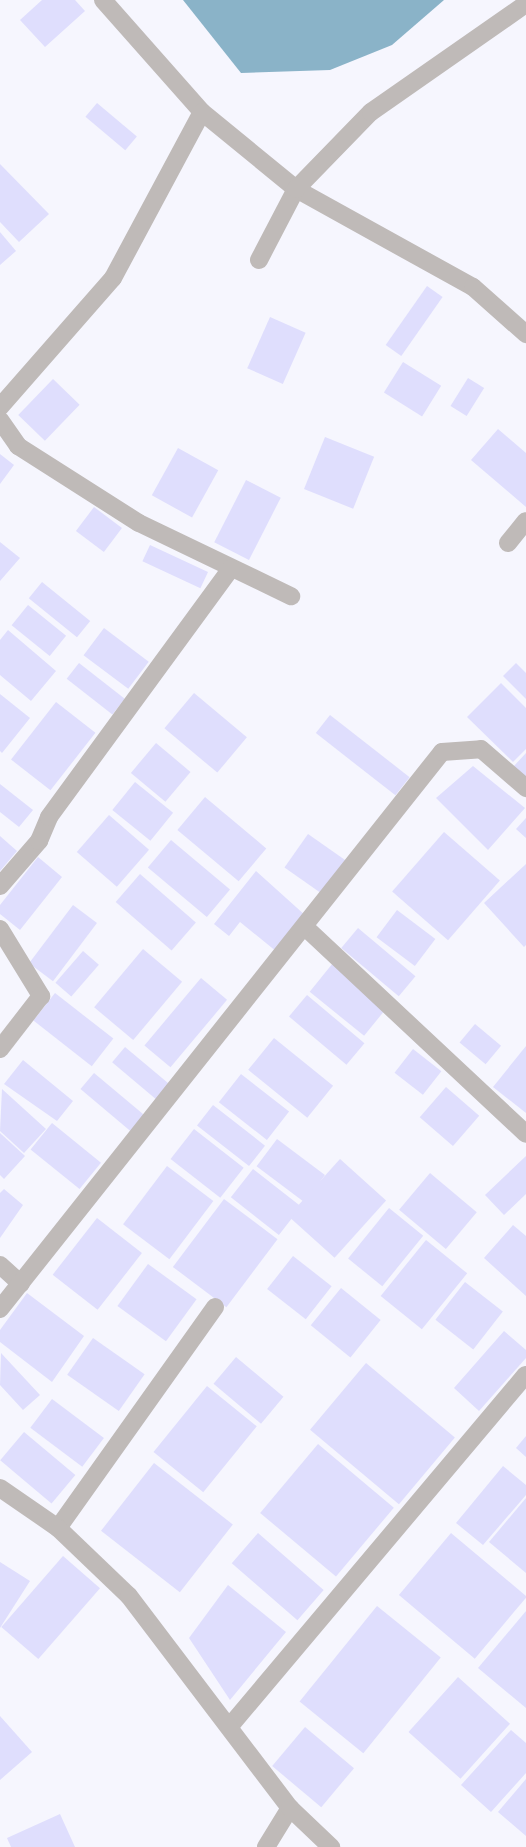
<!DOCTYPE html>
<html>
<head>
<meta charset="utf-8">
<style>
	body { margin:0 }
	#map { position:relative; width:526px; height:1847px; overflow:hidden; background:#f6f6fe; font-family:Raleway,sans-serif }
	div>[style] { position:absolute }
	.water>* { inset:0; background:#8ab3c8 }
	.building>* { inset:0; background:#dfdefd; transform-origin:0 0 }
	.minor>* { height:18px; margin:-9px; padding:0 9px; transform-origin:9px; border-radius:9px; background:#bfbab8 }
	.tertiary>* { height:18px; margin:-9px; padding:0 9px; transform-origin:9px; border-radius:9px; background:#bfbab8 }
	span { translate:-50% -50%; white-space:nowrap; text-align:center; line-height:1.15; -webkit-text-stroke:6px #fff; paint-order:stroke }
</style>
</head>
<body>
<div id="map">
	<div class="water">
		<div style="clip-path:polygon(183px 0,444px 0,392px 45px,330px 70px,241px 73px)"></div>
	</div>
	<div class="building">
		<div style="clip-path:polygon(42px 0,75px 0,85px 11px,45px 47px,20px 20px)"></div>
		<div style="left:97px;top:103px;width:52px;height:18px;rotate:40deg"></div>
		<div style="clip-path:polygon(0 164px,49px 214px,19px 242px,0 222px)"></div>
		<div style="clip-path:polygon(0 232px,16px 251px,0 265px)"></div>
		<div style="left:427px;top:286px;width:19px;height:72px;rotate:35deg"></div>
		<div style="left:270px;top:317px;width:39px;height:56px;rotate:24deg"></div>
		<div style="left:403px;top:362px;width:45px;height:36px;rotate:32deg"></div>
		<div style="left:468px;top:378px;width:19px;height:33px;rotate:32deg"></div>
		<div style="left:53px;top:379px;width:37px;height:50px;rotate:44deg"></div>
		<div style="clip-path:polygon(498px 429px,526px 453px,526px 507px,471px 460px)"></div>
		<div style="left:325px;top:437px;width:53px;height:56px;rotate:22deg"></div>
		<div style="left:178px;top:448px;width:46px;height:54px;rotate:29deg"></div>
		<div style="clip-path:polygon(0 454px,14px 465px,0 484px)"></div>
		<div style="left:246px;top:480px;width:39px;height:70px;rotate:27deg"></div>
		<div style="left:94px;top:507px;width:35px;height:30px;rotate:37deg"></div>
		<div style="clip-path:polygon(0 542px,20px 558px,0 581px)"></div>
		<div style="left:150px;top:545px;width:64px;height:18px;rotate:25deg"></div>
		<div style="left:42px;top:582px;width:62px;height:21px;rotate:39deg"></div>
		<div style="left:28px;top:605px;width:49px;height:26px;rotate:39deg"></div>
		<div style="left:104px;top:628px;width:56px;height:34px;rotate:37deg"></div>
		<div style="clip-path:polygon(8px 630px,56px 671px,31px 701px,0 675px,0 640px)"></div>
		<div style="left:79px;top:663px;width:58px;height:20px;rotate:38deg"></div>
		<div style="clip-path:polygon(516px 663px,526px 673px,526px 699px,503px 676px)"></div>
		<div style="clip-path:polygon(501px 683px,526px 708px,526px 749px,513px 762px,467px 717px)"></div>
		<div style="left:194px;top:693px;width:69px;height:46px;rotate:40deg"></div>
		<div style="clip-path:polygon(0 694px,30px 718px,2px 753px,0 751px)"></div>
		<div style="left:56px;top:702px;width:50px;height:73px;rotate:38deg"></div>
		<div style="left:330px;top:715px;width:101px;height:23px;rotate:38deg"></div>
		<div style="left:156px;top:743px;width:45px;height:39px;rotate:40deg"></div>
		<div style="clip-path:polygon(526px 753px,526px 780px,513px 767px)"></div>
		<div style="clip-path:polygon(473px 766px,525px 808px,488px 850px,436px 798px)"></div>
		<div style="left:135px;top:782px;width:49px;height:36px;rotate:39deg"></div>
		<div style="clip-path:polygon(0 784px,33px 810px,19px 827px,0 812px)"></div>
		<div style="left:205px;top:797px;width:80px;height:43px;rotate:40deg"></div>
		<div style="left:109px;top:815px;width:53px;height:49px;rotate:41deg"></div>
		<div style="clip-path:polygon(526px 818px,526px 838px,516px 829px)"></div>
		<div style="left:444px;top:832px;width:74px;height:79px;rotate:41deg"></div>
		<div style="left:308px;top:834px;width:47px;height:41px;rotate:35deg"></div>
		<div style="clip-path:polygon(0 836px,17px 851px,0 871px)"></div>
		<div style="left:171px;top:840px;width:77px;height:36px;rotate:40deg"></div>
		<div style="clip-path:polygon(38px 857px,62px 877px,20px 930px,0 914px,0 905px)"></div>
		<div style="clip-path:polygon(526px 864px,526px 945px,524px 947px,484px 903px)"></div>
		<div style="clip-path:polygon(256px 871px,306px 916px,277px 952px,240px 922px,229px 936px,214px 924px)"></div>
		<div style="left:140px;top:874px;width:74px;height:37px;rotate:41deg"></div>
		<div style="left:73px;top:905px;width:30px;height:73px;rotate:37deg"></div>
		<div style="left:397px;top:910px;width:48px;height:34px;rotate:37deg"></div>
		<div style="left:358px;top:928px;width:75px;height:26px;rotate:40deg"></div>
		<div style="left:143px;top:949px;width:51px;height:76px;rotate:40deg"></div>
		<div style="left:83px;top:951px;width:21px;height:42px;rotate:41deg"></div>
		<div style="left:333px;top:963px;width:70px;height:37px;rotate:39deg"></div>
		<div style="left:201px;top:978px;width:34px;height:88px;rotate:40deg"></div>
		<div style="left:55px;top:993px;width:74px;height:35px;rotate:38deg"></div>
		<div style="left:307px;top:995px;width:75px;height:28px;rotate:40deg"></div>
		<div style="left:475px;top:1024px;width:34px;height:24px;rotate:40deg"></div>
		<div style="left:274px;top:1038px;width:76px;height:41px;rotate:39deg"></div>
		<div style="clip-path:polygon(526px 1046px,526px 1113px,493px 1087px)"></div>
		<div style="left:125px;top:1047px;width:60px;height:20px;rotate:40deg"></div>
		<div style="left:413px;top:1049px;width:36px;height:30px;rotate:38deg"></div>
		<div style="clip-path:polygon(23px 1060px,73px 1101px,57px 1121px,4px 1084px)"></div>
		<div style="left:94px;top:1073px;width:69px;height:21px;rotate:40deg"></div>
		<div style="left:241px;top:1074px;width:61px;height:36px;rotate:38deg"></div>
		<div style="left:446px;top:1087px;width:44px;height:40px;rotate:41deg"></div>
		<div style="clip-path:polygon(2px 1089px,46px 1129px,24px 1153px,0 1131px)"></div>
		<div style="left:213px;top:1105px;width:66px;height:26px;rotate:38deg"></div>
		<div style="left:52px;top:1123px;width:63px;height:34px;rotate:39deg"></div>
		<div style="left:194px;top:1129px;width:63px;height:38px;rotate:38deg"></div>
		<div style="clip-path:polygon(0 1133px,25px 1156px,4px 1179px,0 1175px)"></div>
		<div style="left:277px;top:1139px;width:60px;height:34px;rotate:37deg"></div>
		<div style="clip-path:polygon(526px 1156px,526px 1194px,504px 1215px,485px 1195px)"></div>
		<div style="left:340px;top:1159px;width:62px;height:77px;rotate:42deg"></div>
		<div style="left:167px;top:1166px;width:58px;height:73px;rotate:37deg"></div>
		<div style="left:253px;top:1169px;width:61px;height:36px;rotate:38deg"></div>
		<div style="left:430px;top:1173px;width:61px;height:48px;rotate:40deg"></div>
		<div style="clip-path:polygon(4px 1189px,23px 1205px,0 1238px,0 1193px)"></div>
		<div style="left:224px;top:1199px;width:67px;height:85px;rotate:37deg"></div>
		<div style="left:389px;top:1208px;width:44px;height:65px;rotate:39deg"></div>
		<div style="left:97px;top:1218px;width:57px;height:72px;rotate:38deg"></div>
		<div style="clip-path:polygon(513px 1225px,526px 1236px,526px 1296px,484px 1258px)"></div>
		<div style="left:426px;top:1240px;width:53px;height:72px;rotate:39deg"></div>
		<div style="left:293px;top:1256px;width:49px;height:42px;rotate:38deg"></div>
		<div style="left:148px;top:1264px;width:60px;height:52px;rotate:36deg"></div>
		<div style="left:465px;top:1282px;width:48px;height:48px;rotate:38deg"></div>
		<div style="left:341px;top:1288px;width:51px;height:48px;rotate:39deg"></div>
		<div style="clip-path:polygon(27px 1293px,84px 1336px,52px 1382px,0 1342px,0 1330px)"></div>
		<div style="clip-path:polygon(504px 1331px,526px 1350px,526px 1358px,479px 1411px,454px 1388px)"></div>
		<div style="left:93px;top:1338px;width:63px;height:45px;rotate:35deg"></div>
		<div style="clip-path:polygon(1px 1353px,40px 1395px,23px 1410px,0 1385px)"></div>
		<div style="left:236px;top:1357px;width:62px;height:35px;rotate:40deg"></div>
		<div style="left:366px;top:1363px;width:116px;height:87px;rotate:40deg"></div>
		<div style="left:207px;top:1386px;width:64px;height:85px;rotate:39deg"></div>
		<div style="left:52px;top:1399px;width:65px;height:36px;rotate:37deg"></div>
		<div style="left:24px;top:1432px;width:67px;height:37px;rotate:40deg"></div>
		<div style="clip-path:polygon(526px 1436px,526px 1457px,516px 1448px)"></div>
		<div style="left:318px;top:1444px;width:99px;height:90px;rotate:40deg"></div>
		<div style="left:154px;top:1463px;width:100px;height:86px;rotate:38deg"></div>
		<div style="clip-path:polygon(503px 1466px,526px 1485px,526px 1495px,483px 1545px,456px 1523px)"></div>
		<div style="clip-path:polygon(526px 1498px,526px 1573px,489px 1542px)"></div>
		<div style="left:258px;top:1533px;width:87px;height:40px;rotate:41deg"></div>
		<div style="left:451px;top:1533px;width:99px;height:81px;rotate:40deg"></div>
		<div style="left:63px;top:1556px;width:49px;height:94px;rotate:41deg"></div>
		<div style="clip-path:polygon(0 1562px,30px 1581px,0 1628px)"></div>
		<div style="clip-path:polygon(228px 1585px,286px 1632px,230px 1700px,189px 1638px)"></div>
		<div style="left:377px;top:1606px;width:82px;height:123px;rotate:39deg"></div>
		<div style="clip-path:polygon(526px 1611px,526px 1708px,478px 1668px)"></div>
		<div style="left:458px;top:1677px;width:70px;height:74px;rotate:42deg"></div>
		<div style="clip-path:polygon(0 1716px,32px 1752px,0 1780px)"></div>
		<div style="left:305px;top:1727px;width:64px;height:51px;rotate:40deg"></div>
		<div style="clip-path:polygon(511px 1730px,526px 1743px,526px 1773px,491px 1812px,461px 1785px)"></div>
		<div style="clip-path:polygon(526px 1779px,526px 1836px,498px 1812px)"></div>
		<div style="clip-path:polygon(60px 1814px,75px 1847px,11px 1847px,7px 1838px)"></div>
	</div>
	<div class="minor">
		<div style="left:103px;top:0;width:149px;rotate:48.5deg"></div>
		<div style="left:202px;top:112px;width:122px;rotate:39.3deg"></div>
		<div style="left:296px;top:189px;width:202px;rotate:29deg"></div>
		<div style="left:473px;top:287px;width:71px;rotate:41.6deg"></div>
		<div style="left:259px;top:260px;width:80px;rotate:-62.5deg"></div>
		<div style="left:296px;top:189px;width:107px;rotate:-45.8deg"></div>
		<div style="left:371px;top:112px;width:189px;rotate:-34.9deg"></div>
		<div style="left:0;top:407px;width:171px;rotate:-48.8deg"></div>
		<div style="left:113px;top:278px;width:188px;rotate:-61.8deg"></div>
		<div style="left:0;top:420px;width:32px;rotate:55deg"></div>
		<div style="left:18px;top:446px;width:143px;rotate:32.5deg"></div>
		<div style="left:139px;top:523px;width:169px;rotate:25.7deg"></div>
		<div style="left:508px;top:543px;width:28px;rotate:-51deg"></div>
		<div style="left:0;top:886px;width:60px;rotate:-49.1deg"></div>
		<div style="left:39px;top:841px;width:26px;rotate:-67deg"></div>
		<div style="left:49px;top:817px;width:308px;rotate:-53.8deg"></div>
		<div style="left:306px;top:928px;width:301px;rotate:43.1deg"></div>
		<div style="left:0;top:929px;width:79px;rotate:58.5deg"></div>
		<div style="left:41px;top:996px;width:67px;rotate:127.7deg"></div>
		<div style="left:0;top:1265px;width:28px;rotate:42deg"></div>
		<div style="left:0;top:1309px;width:711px;rotate:-51.57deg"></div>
		<div style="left:442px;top:752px;width:39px;rotate:-4deg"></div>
		<div style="left:481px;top:749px;width:60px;rotate:40.9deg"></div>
		<div style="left:58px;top:1528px;width:271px;rotate:-54.6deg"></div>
		<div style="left:230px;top:1726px;width:459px;rotate:-49.9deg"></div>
		<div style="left:266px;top:1847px;width:46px;rotate:-58.4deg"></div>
	</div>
	<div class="tertiary">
		<div style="left:0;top:1488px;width:70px;rotate:34.6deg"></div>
		<div style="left:58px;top:1528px;width:98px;rotate:43.8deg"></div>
		<div style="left:129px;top:1596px;width:266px;rotate:52.8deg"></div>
		<div style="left:290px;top:1808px;width:57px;rotate:43.6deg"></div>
	</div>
</div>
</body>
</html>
